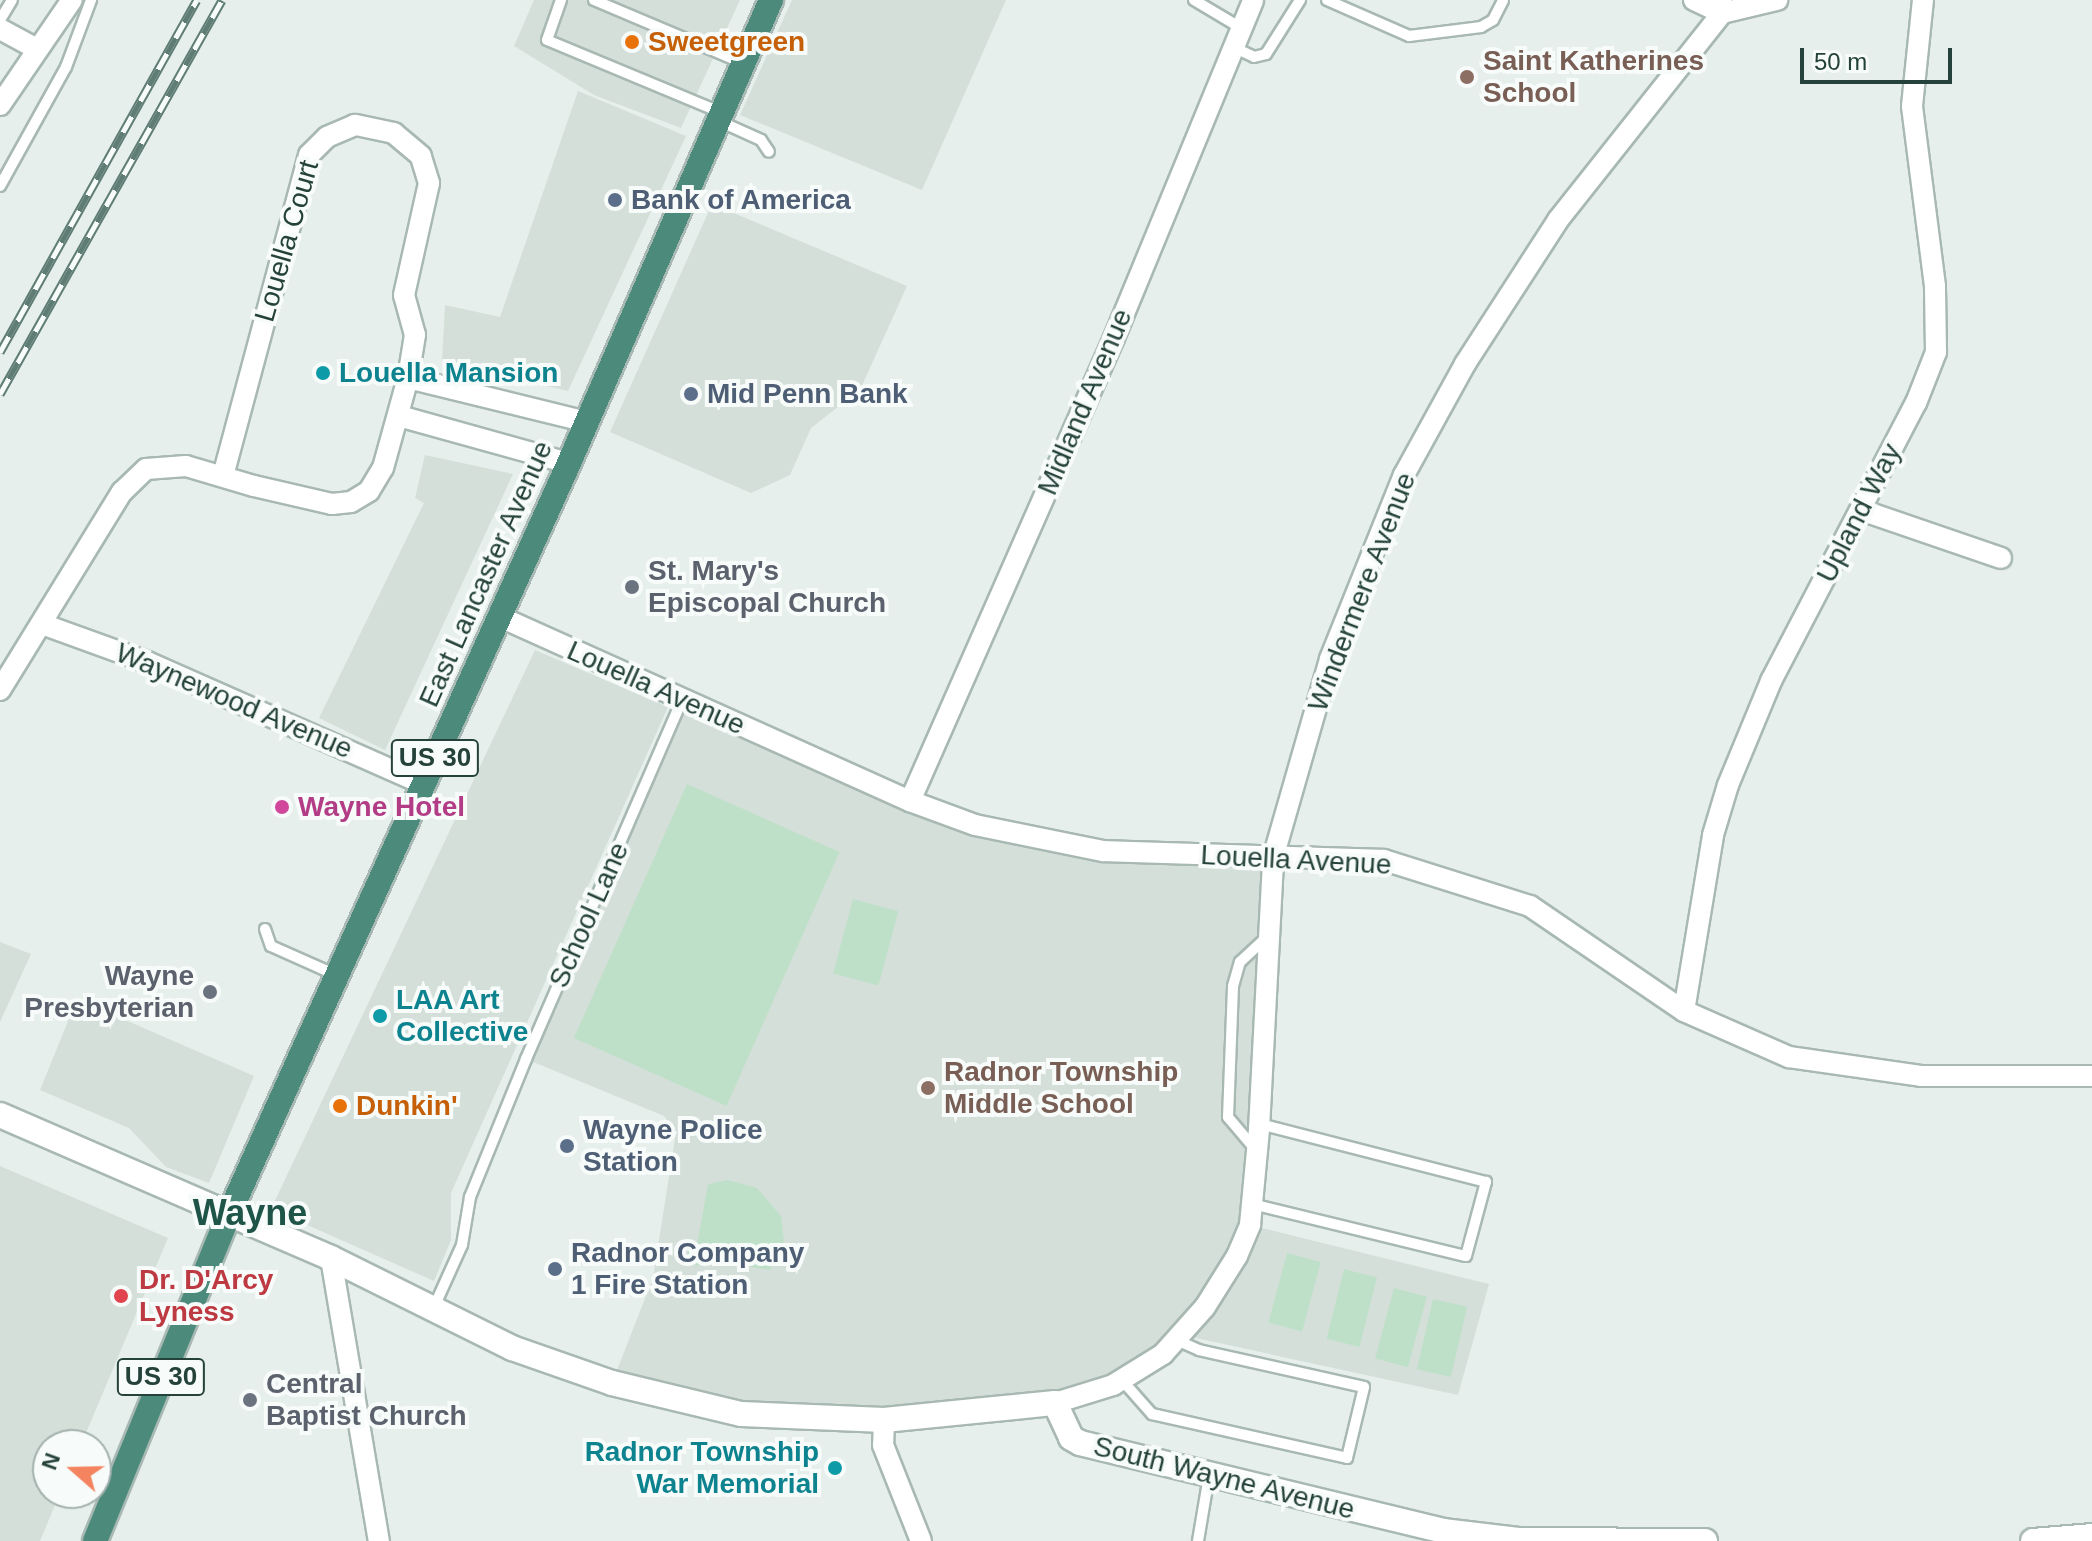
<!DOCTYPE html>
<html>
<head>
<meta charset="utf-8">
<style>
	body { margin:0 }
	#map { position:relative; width:2092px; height:1541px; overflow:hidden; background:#e6efeb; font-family:Arial,sans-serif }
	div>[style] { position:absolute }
	.built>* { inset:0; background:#d4dfda }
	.green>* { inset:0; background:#bfe0c8; transform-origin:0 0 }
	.roads { filter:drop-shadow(2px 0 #a8b8b2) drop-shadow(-2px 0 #a8b8b2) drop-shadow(0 2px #a8b8b2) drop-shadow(0 -2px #a8b8b2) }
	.service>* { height:10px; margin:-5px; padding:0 5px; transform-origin:5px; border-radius:5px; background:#fff }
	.minor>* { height:20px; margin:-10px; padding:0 10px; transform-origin:10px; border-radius:10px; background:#fff }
	.tertiary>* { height:24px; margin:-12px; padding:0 12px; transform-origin:12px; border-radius:12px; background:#fff }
	.secondary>* { height:24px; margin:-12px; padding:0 12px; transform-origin:12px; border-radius:12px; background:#fff }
	.trunk>* { height:24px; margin:-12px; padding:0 12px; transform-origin:12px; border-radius:12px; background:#4c8a7c }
	.rail>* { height:9px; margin-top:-4.5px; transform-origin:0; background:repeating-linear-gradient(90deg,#f7fbf9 0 18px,#5f7d75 0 36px); box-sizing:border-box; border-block:2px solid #5f7d75 }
	.dots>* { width:22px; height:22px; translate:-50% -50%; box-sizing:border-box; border:4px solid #f7fbf9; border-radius:50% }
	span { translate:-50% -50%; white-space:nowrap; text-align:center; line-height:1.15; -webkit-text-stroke:8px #f7fbf9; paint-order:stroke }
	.shield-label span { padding:2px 6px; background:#f7fbf9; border:2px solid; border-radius:6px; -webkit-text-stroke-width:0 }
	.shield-label { font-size:26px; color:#24423a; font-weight:700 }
	.food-label { font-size:28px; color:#c56008; font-weight:700 }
	.left { translate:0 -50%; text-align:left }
	.education-label { font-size:28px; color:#785e54; font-weight:700 }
	.service-label { font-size:28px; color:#4e5e75; font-weight:700 }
	.street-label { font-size:28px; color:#24423a }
	.culture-label { font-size:28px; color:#0d838f; font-weight:700 }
	.right { translate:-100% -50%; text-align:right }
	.worship-label { font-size:28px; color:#5b616d; font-weight:700 }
	.hotel-label { font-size:28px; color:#b23c85; font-weight:700 }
	.health-label { font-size:28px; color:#be3a42; font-weight:700 }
	.district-label { font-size:36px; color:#1f5548; font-weight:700 }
	.north { position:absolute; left:32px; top:1429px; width:80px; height:80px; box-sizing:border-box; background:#f7fbf9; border:2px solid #a3b1ad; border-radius:50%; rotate:290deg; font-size:22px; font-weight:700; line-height:32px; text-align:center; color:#24423a }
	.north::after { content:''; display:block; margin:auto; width:28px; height:36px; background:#f4845f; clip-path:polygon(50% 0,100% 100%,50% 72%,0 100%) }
	.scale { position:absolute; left:1800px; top:48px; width:152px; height:36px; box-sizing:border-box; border:4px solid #24423a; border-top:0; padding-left:10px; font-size:24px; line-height:28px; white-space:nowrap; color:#24423a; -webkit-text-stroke:6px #f7fbf9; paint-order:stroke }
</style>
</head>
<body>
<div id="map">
	<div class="built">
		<div style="clip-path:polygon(534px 0,740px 0,681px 128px,594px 95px,514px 46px)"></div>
		<div style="clip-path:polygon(792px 0,1006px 0,922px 190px,740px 115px)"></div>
		<div style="clip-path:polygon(578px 91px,686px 136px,568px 391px,442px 361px,445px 305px,500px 317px)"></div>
		<div style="clip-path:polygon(712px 204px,907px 286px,860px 390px,811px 428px,790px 475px,751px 493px,610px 432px)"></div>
		<div style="clip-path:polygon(425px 455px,513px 474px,385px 750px,319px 718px,424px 503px,415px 498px)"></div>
		<div style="clip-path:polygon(535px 650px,668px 707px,451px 1193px,451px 1240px,434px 1281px,271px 1209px)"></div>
		<div style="clip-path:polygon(682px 701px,852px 774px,1044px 841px,1273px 858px,1250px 1225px,1489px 1284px,1458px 1395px,1182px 1335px,1113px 1385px,857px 1420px,612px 1383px,653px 1278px,676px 1132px,664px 1116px,526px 1059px)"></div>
		<div style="clip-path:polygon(0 942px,31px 954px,0 1022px)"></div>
		<div style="clip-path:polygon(77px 999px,254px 1076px,209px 1183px,166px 1167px,129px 1128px,40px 1090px)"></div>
		<div style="clip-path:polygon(0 1166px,168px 1238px,81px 1445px,48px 1445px,48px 1493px,60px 1493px,40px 1541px,0 1541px)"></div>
	</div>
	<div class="green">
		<div style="left:687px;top:784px;width:167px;height:278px;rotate:24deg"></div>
		<div style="left:853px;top:899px;width:47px;height:77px;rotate:15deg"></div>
		<div style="clip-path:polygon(728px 1180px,757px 1188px,781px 1216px,784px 1241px,770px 1270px,707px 1260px,697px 1266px,688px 1260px,688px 1251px,697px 1245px,708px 1184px)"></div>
		<div style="left:1287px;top:1253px;width:35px;height:72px;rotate:15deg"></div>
		<div style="left:1344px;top:1269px;width:34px;height:72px;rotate:14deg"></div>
		<div style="left:1394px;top:1288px;width:34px;height:73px;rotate:15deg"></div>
		<div style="left:1433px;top:1299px;width:35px;height:72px;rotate:13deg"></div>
	</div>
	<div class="roads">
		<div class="service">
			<div style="left:561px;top:0;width:42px;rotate:109.3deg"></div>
			<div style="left:547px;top:40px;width:187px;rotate:22.6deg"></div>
			<div style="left:594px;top:0;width:162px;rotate:22.9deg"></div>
			<div style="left:1194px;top:0;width:55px;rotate:30.8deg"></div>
			<div style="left:1327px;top:0;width:90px;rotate:23.7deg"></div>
			<div style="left:1409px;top:36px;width:73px;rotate:-7.1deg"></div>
			<div style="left:1481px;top:27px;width:14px;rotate:-30deg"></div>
			<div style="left:1493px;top:20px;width:22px;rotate:-63deg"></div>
			<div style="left:0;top:20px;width:23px;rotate:-59deg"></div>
			<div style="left:1233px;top:47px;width:23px;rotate:25deg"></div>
			<div style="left:1254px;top:57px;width:12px;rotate:-14deg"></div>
			<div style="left:1266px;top:54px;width:64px;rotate:-57.8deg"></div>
			<div style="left:719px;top:121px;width:46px;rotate:24.3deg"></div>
			<div style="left:761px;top:140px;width:14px;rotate:56deg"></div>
			<div style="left:0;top:186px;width:136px;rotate:-61deg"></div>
			<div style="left:66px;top:67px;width:72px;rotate:-69.5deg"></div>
			<div style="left:265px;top:929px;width:18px;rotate:71deg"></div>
			<div style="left:271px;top:946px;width:71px;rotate:24deg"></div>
			<div style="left:1255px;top:1149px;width:42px;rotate:-130.2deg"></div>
			<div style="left:1228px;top:1117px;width:131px;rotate:-87.8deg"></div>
			<div style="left:1233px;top:986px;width:25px;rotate:-74deg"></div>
			<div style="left:1240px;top:962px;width:38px;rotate:-43deg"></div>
			<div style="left:1252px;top:1204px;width:220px;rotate:13.7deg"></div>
			<div style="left:1466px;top:1256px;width:77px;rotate:-74.9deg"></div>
			<div style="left:1486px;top:1182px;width:233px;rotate:-165.6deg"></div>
			<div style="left:434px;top:1307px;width:68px;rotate:-65.7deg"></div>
			<div style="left:462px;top:1245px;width:49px;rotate:-80.5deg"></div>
			<div style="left:470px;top:1197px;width:149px;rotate:-67.9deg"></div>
			<div style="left:526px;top:1059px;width:391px;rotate:-66.5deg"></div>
			<div style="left:1121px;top:1379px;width:47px;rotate:48.5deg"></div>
			<div style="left:1152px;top:1414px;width:200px;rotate:12.7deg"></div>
			<div style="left:1347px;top:1458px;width:73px;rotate:-76.5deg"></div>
			<div style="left:1364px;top:1387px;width:169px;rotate:-167.4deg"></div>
			<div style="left:1199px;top:1350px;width:24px;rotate:-156deg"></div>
			<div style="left:1198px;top:1541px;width:66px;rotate:-80.4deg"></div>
		</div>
		<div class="minor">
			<div style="left:1694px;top:0;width:31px;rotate:25deg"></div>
			<div style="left:1722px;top:13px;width:57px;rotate:-13.3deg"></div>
			<div style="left:0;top:29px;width:42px;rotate:28.4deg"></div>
			<div style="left:0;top:105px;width:127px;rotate:-55.6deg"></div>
			<div style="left:408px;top:378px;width:184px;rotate:13.8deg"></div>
			<div style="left:399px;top:416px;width:176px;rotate:15.5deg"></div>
			<div style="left:1861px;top:510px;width:148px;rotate:18.9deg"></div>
			<div style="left:498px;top:616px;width:452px;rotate:24.2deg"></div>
			<div style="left:910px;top:801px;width:69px;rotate:20.3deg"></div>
			<div style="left:975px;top:825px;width:131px;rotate:11.5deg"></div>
			<div style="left:1103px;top:851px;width:281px;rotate:1.8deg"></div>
			<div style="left:1384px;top:860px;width:153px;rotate:17.5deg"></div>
			<div style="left:1530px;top:906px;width:186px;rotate:34.3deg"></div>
			<div style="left:1684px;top:1011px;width:115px;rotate:23.7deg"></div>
			<div style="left:1789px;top:1057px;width:133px;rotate:8.2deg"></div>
			<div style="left:1921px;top:1076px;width:171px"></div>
			<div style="left:42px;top:624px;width:112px;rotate:19.9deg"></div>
			<div style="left:147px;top:662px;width:303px;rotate:23.8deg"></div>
			<div style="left:0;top:690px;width:233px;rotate:-58.4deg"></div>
			<div style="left:122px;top:492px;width:33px;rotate:-44deg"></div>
			<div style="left:146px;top:469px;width:40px;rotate:-4.3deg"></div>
			<div style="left:186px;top:466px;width:71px;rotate:16.4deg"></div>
			<div style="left:254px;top:486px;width:80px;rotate:13deg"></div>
			<div style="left:332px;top:504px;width:19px;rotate:-6deg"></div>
			<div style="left:351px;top:502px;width:21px;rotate:-31deg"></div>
			<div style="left:369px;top:491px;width:27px;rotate:-59deg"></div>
			<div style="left:383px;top:468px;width:93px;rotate:-74.5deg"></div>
			<div style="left:408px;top:378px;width:44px;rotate:-80.8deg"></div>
			<div style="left:415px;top:335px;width:41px;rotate:-105.4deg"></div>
			<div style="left:404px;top:295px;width:115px;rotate:-77.4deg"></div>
			<div style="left:429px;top:183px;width:28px;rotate:-107deg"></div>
			<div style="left:421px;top:156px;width:35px;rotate:-140deg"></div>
			<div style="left:394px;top:133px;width:40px;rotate:-168deg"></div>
			<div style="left:355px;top:125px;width:30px;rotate:157deg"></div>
			<div style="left:327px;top:137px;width:25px;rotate:135deg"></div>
			<div style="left:309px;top:155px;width:332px;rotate:105deg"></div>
			<div style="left:910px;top:801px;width:506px;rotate:-66.22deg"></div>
			<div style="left:1114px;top:338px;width:365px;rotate:-67.6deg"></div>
			<div style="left:1684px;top:1011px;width:178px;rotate:-80.6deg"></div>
			<div style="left:1713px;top:835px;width:52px;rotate:-73.3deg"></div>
			<div style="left:1728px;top:785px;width:113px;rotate:-67.5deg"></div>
			<div style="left:1771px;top:681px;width:314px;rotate:-62.5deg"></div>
			<div style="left:1916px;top:403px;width:55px;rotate:-68.6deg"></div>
			<div style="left:1936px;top:352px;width:66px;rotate:-90.9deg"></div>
			<div style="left:1935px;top:286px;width:181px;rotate:-97.3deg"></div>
			<div style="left:1912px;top:106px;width:107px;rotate:-84.1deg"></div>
			<div style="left:331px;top:1258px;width:287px;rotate:80.4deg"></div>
			<div style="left:1055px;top:1403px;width:61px;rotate:-17.2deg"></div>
			<div style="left:1113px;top:1385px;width:59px;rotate:-31.8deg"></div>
			<div style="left:1163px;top:1354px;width:63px;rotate:-48.2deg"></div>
			<div style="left:1205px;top:1307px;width:60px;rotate:-57.9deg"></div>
			<div style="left:1237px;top:1256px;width:34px;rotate:-67deg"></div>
			<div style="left:1250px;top:1225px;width:96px;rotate:-84.6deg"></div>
			<div style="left:1259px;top:1129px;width:271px;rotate:-87deg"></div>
			<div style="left:1273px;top:858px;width:207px;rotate:-74deg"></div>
			<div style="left:1330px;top:659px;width:198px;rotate:-68.1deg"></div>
			<div style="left:1404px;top:475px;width:127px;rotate:-61.2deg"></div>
			<div style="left:1465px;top:364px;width:171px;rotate:-57.1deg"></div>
			<div style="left:1558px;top:220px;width:264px;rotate:-51.6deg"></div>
			<div style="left:1722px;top:13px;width:13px;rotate:-94deg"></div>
			<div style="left:884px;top:1420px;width:25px;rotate:92deg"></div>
			<div style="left:883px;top:1445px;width:103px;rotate:68.4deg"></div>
		</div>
		<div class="tertiary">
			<div style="left:0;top:1115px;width:249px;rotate:23.4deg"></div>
		</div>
		<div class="secondary">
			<div style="left:229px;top:1214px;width:111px;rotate:23.3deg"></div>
			<div style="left:331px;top:1258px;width:202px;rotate:26.4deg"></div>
			<div style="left:512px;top:1348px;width:106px;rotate:19.3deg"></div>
			<div style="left:612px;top:1383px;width:133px;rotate:13.5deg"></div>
			<div style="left:741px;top:1414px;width:143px;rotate:2.4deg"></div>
			<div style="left:884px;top:1420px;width:172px;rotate:-5.7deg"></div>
			<div style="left:1055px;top:1403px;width:38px;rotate:65deg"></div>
			<div style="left:1071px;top:1438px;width:10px;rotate:29deg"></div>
			<div style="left:1080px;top:1443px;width:374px;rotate:13.6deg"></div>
			<div style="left:1443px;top:1531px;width:76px;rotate:6.8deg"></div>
			<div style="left:1518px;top:1540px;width:187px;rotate:0.3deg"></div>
			<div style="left:2033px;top:1541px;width:59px;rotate:-4.8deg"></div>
		</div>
		<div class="trunk">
			<div style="left:95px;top:1541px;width:353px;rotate:-67.7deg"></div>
			<div style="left:229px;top:1214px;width:824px;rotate:-65.64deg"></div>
			<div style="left:569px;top:463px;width:505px;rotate:-66.43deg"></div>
		</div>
	</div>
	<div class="rail">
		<div style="left:0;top:352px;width:403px;rotate:-60.8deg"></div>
		<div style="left:0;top:394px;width:452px;rotate:-60.6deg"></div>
	</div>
	<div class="dots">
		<div style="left:632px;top:42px;background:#e8710a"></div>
		<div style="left:1467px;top:77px;background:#8d6e63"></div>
		<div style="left:615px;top:200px;background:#5c6f8a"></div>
		<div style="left:323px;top:373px;background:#0f9aa8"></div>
		<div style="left:691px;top:394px;background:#5c6f8a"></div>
		<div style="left:632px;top:587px;background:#6b7280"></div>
		<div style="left:282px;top:807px;background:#d1479c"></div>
		<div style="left:210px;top:992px;background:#6b7280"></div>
		<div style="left:380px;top:1016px;background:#0f9aa8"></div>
		<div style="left:928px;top:1088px;background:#8d6e63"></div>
		<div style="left:340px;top:1106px;background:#e8710a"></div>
		<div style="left:567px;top:1146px;background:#5c6f8a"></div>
		<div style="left:555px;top:1269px;background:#5c6f8a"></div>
		<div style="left:121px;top:1296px;background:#e0444e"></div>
		<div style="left:250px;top:1400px;background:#6b7280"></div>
		<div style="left:835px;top:1468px;background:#0f9aa8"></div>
	</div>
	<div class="shield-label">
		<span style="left:435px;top:758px">US 30</span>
		<span style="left:161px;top:1377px">US 30</span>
	</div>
	<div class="food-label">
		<span class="left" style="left:648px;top:42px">Sweetgreen</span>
		<span class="left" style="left:356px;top:1106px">Dunkin'</span>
	</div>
	<div class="education-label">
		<span class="left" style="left:1483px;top:77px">Saint Katherines<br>School</span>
		<span class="left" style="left:944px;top:1088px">Radnor Township<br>Middle School</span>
	</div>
	<div class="service-label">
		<span class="left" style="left:631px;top:200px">Bank of America</span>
		<span class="left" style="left:707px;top:394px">Mid Penn Bank</span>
		<span class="left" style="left:583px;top:1146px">Wayne Police<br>Station</span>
		<span class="left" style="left:571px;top:1269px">Radnor Company<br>1 Fire Station</span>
	</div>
	<div class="street-label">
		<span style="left:287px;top:241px;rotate:-74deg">Louella Court</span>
		<span style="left:1085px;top:402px;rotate:-67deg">Midland Avenue</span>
		<span style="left:1859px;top:513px;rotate:-63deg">Upland Way</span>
		<span style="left:486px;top:574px;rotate:-66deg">East Lancaster Avenue</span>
		<span style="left:1362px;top:592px;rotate:-69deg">Windermere Avenue</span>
		<span style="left:656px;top:688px;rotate:24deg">Louella Avenue</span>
		<span style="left:234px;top:701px;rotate:23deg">Waynewood Avenue</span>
		<span style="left:1296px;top:860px;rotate:3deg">Louella Avenue</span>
		<span style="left:589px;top:915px;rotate:-66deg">School Lane</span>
		<span style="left:1224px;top:1478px;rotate:14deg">South Wayne Avenue</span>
	</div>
	<div class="culture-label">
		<span class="left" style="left:339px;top:373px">Louella Mansion</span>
		<span class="left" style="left:396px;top:1016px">LAA Art<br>Collective</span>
		<span class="right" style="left:819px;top:1468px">Radnor Township<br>War Memorial</span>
	</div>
	<div class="worship-label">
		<span class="left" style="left:648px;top:587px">St. Mary's<br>Episcopal Church</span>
		<span class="right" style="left:194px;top:992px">Wayne<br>Presbyterian</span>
		<span class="left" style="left:266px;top:1400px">Central<br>Baptist Church</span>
	</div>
	<div class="hotel-label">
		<span class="left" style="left:298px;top:807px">Wayne Hotel</span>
	</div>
	<div class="health-label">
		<span class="left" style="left:139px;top:1296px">Dr. D'Arcy<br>Lyness</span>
	</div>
	<div class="district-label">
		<span style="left:250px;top:1213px">Wayne</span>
	</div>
	<div class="north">N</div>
	<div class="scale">50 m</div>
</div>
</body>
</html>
